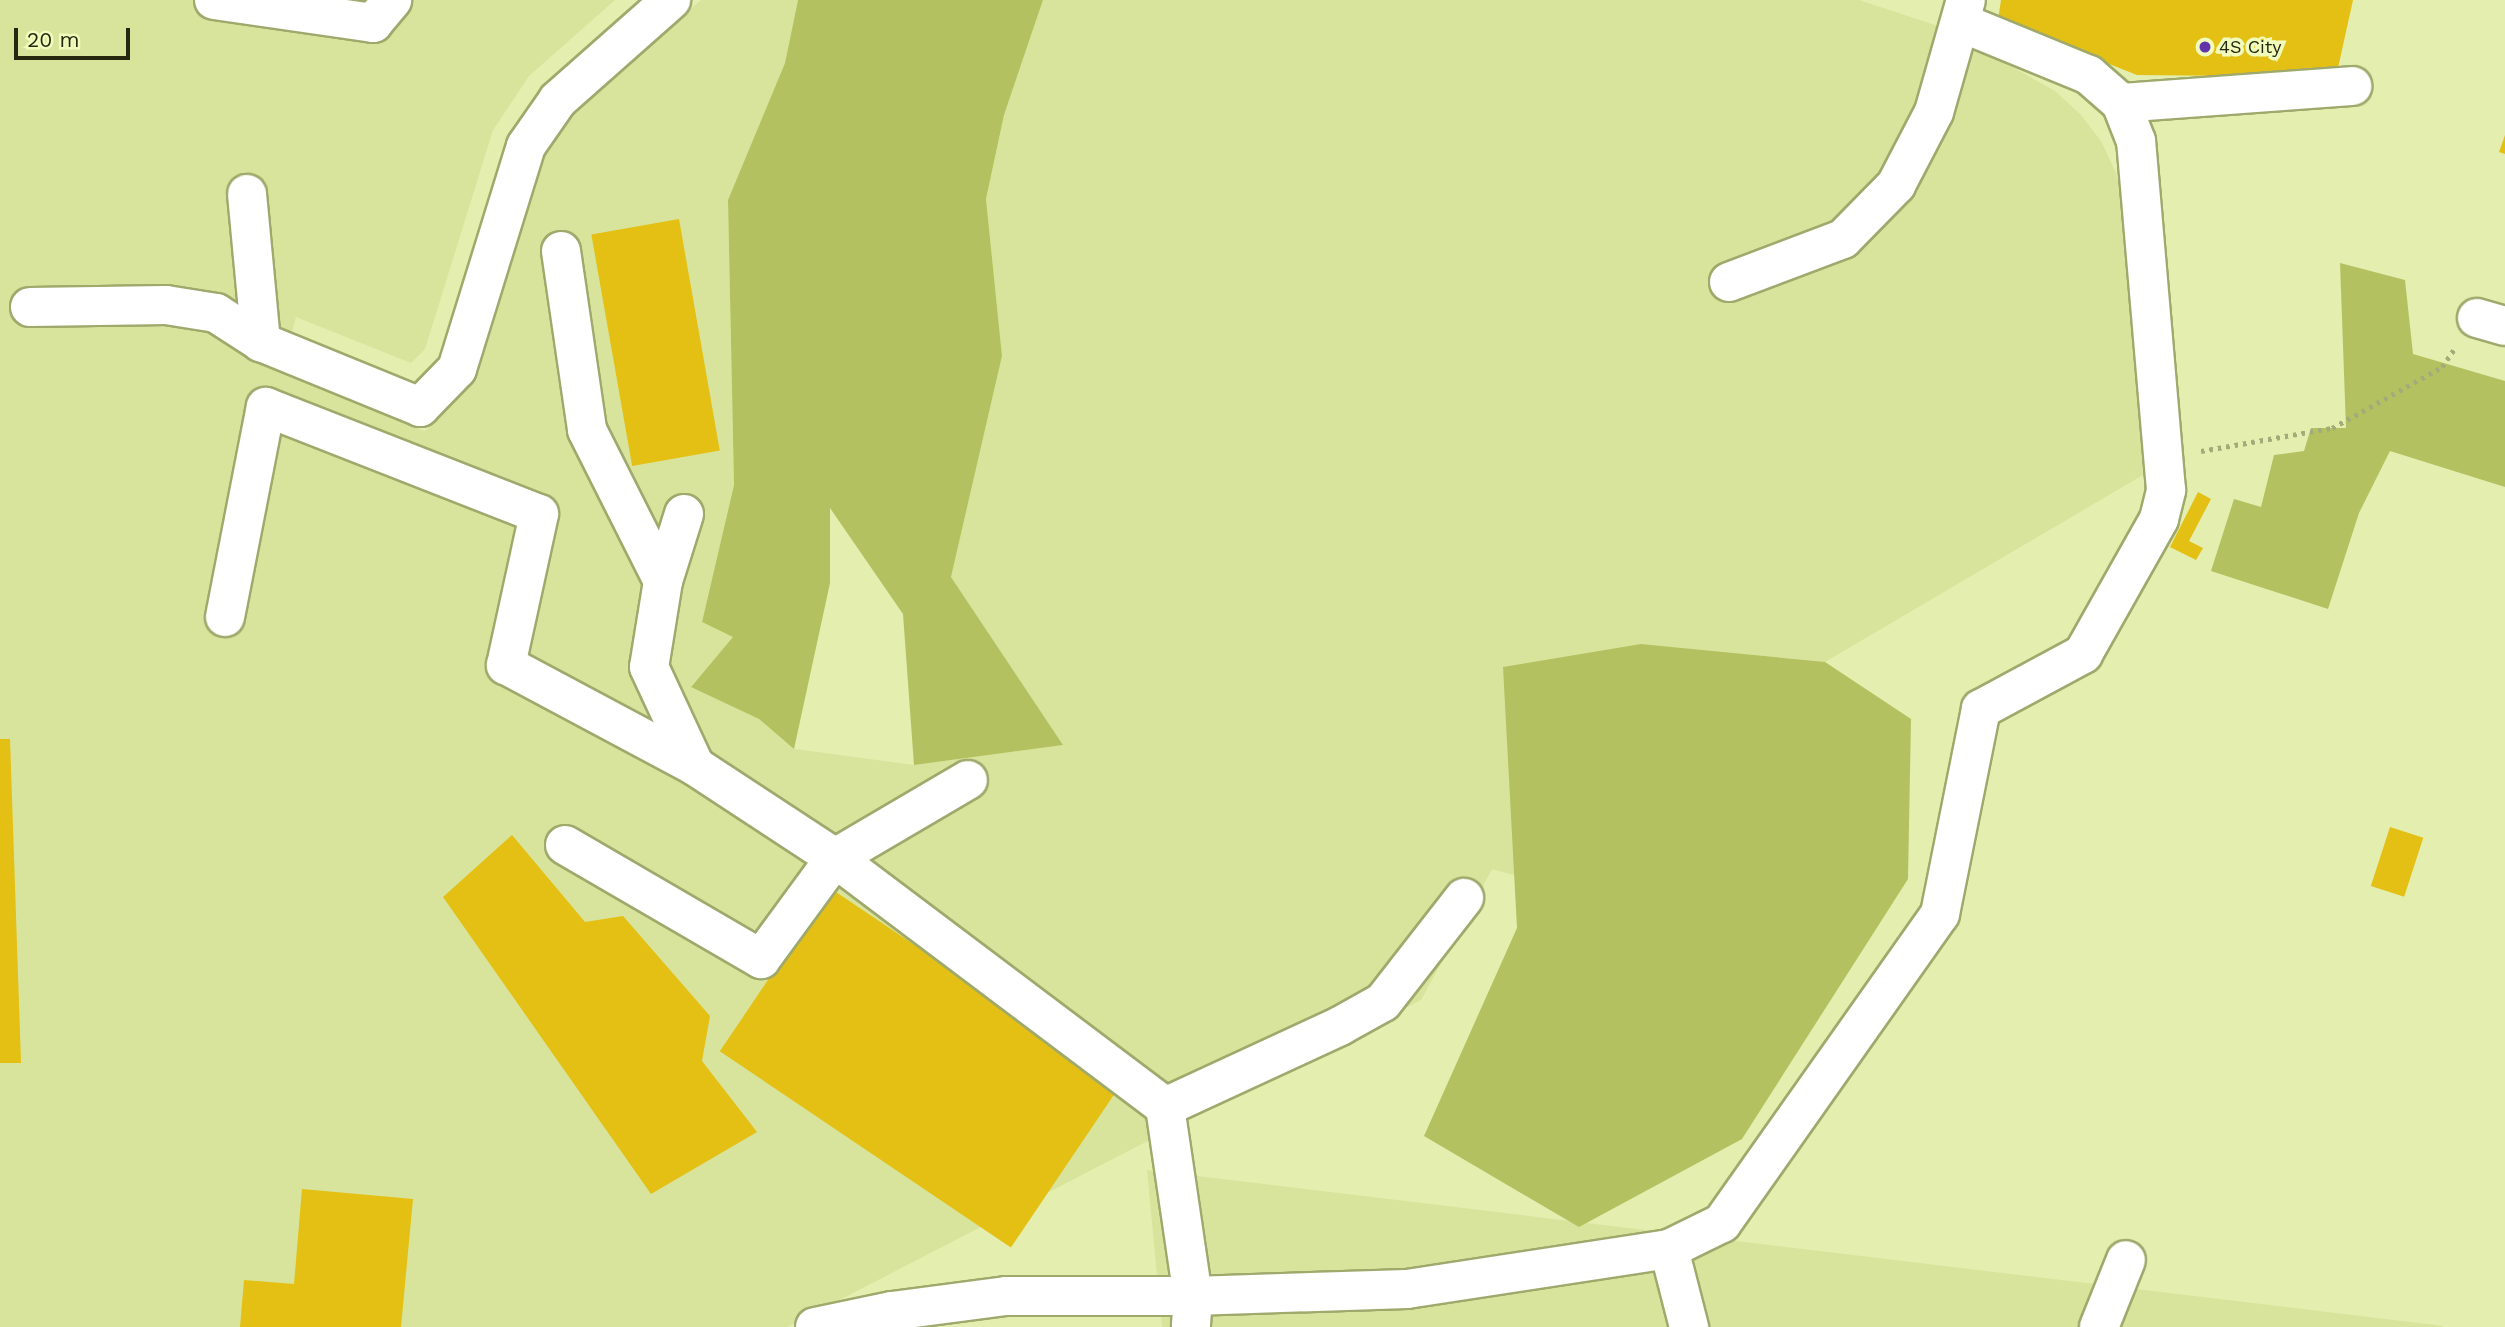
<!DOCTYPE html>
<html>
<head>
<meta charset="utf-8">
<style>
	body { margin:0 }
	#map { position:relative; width:2505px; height:1327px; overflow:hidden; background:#e3eeaf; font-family:"Work Sans",sans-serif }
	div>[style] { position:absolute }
	.built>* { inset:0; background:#d8e49c }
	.green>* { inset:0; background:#b4c160 }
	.building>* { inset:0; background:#e3c013; transform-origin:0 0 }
	.path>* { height:4.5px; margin-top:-2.25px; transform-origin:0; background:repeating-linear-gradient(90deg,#a2ab79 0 3.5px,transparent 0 8.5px) }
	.roads { filter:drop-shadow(2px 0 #9fa96c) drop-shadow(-2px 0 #9fa96c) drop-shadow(0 2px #9fa96c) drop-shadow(0 -2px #9fa96c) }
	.minor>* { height:38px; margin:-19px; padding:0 19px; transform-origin:19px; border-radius:19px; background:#fff }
	.dots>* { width:19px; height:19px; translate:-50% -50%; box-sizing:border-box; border:4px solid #f1fbbb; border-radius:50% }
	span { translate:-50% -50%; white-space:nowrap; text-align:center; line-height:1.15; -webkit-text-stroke:7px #f1fbbb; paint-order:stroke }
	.poi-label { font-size:18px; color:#25280f }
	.left { translate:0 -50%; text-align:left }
	.scale { position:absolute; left:14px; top:28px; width:116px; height:32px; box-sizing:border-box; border:4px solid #25280f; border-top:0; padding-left:9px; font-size:21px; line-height:24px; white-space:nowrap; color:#25280f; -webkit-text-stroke:5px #f1fbbb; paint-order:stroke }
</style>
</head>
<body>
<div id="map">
	<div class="built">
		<div style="clip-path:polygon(0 0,615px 0,529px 76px,493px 130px,425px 349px,411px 363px,296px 317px,281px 372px,425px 431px,476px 380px,545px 155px,573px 114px,701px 0,798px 0,785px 63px,728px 200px,734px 485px,702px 622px,734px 637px,691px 686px,759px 719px,795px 749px,914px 765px,1063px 745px,951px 577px,1002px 356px,986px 199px,1004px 115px,1043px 0,1859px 0,1941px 27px,2055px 91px,2080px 114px,2101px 141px,2116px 173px,2124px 206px,2143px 475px,1825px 662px,1641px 644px,1616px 904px,1492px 869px,1421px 1000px,787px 1327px,0 1327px)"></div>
		<div style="clip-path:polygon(1147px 1170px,2443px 1326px,2443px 1327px,1162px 1327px)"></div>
	</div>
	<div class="green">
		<div style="clip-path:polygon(798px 0,1043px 0,1004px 115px,986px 199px,1002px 356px,951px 577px,1063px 745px,914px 765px,903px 614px,830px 508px,830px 583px,794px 749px,759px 719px,691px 687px,733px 637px,702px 622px,734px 485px,728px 200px,785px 63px)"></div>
		<div style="clip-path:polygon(2340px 263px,2405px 280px,2413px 354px,2505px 381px,2505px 487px,2390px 451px,2359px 513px,2328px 609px,2211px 571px,2234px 499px,2261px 507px,2274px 455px,2304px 451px,2311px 428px,2346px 428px)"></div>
		<div style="clip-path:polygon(1641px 644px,1825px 662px,1911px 719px,1908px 879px,1742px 1139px,1579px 1227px,1424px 1136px,1517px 928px,1503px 667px)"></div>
	</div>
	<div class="building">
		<div style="clip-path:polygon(2001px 0,2353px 0,2336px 77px,2137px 75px,1998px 20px)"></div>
		<div style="clip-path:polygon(2505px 135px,2505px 154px,2499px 152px)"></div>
		<div style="left:679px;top:219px;width:235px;height:89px;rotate:80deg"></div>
		<div style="clip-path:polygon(2198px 492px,2211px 499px,2189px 541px,2203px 548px,2196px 560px,2170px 547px)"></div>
		<div style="clip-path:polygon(0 739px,10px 739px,21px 1063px,0 1063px)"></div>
		<div style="left:2390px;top:827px;width:35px;height:62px;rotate:18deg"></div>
		<div style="clip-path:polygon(512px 835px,585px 922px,623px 916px,710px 1016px,702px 1061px,757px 1132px,651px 1194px,443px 897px)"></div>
		<div style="left:830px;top:888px;width:351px;height:197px;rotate:34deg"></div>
		<div style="clip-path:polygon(302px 1189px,413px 1199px,401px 1327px,240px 1327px,244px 1280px,294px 1284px)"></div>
	</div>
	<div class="path">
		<div style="left:2201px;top:451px;width:133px;rotate:-10deg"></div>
		<div style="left:2332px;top:428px;width:126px;rotate:-29deg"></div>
		<div style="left:2442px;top:367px;width:23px;rotate:-56deg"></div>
	</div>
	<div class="roads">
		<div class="minor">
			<div style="left:214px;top:0;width:161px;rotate:8.2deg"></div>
			<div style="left:373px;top:23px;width:30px;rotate:-50deg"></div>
			<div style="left:2121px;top:103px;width:232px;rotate:-4.2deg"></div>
			<div style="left:247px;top:194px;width:149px;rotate:84.6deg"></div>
			<div style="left:261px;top:342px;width:172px;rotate:22.2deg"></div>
			<div style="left:420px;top:407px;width:53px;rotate:-45.8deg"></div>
			<div style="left:457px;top:369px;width:233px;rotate:-72.8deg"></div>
			<div style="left:526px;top:146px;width:56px;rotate:-55.2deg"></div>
			<div style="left:558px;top:100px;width:151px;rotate:-41.5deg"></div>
			<div style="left:561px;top:251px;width:181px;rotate:81.7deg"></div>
			<div style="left:587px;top:430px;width:169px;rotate:63.3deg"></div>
			<div style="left:1729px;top:282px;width:122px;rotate:-20.7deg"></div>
			<div style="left:1843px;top:239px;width:76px;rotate:-45.5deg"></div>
			<div style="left:1896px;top:185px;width:82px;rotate:-62.5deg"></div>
			<div style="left:1934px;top:112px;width:116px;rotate:-74.1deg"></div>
			<div style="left:30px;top:307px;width:136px;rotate:-0.8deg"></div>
			<div style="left:166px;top:305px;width:51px;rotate:9.1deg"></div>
			<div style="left:216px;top:313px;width:54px;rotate:32.8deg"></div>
			<div style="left:2477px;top:318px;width:29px;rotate:16deg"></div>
			<div style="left:684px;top:514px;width:70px;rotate:107.4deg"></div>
			<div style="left:663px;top:581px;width:87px;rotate:99.2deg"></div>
			<div style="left:649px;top:667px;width:109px;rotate:65.1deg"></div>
			<div style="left:695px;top:766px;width:168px;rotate:33.3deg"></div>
			<div style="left:835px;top:858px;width:413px;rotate:37deg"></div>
			<div style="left:1165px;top:1107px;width:191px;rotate:81.6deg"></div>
			<div style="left:1193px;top:1296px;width:31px;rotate:94deg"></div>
			<div style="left:225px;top:617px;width:214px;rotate:-79deg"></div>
			<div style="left:266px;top:407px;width:293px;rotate:21.4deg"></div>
			<div style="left:539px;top:514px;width:155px;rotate:102.3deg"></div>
			<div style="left:506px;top:665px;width:214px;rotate:28.1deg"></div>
			<div style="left:565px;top:845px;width:227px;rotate:30.2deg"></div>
			<div style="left:761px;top:959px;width:125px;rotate:-53.8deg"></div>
			<div style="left:835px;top:858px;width:154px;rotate:-30.4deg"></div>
			<div style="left:1165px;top:1107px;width:193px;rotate:-24.8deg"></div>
			<div style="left:1340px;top:1026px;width:49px;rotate:-29.2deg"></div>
			<div style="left:1383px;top:1002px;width:132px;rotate:-52.1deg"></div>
			<div style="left:1669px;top:1249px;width:81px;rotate:75.6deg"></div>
			<div style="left:815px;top:1327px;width:79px;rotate:-11.7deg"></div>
			<div style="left:892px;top:1311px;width:115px;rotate:-7.5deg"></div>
			<div style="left:1006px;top:1296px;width:187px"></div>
			<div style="left:1193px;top:1296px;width:214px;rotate:-1.9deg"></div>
			<div style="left:1407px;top:1289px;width:265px;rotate:-8.7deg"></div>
			<div style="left:1669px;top:1249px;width:59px;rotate:-26.1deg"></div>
			<div style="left:1722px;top:1223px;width:378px;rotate:-54.8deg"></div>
			<div style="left:1940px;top:914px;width:209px;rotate:-78.7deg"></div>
			<div style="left:1981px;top:709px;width:116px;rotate:-28.3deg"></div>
			<div style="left:2083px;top:654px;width:155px;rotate:-60.6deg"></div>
			<div style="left:2159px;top:519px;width:30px;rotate:-76deg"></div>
			<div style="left:2166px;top:490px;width:350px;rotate:-94.9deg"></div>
			<div style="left:2136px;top:141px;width:41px;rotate:-111.5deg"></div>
			<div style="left:2121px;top:103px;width:43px;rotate:-138.8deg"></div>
			<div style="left:2089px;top:75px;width:137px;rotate:-157.7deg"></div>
			<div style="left:2099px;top:1327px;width:72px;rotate:-68.1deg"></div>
		</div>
	</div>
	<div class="dots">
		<div style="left:2205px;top:47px;background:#6134ab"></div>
	</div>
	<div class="poi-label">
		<span class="left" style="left:2219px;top:47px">4S City</span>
	</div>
	<div class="scale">20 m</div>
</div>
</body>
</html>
